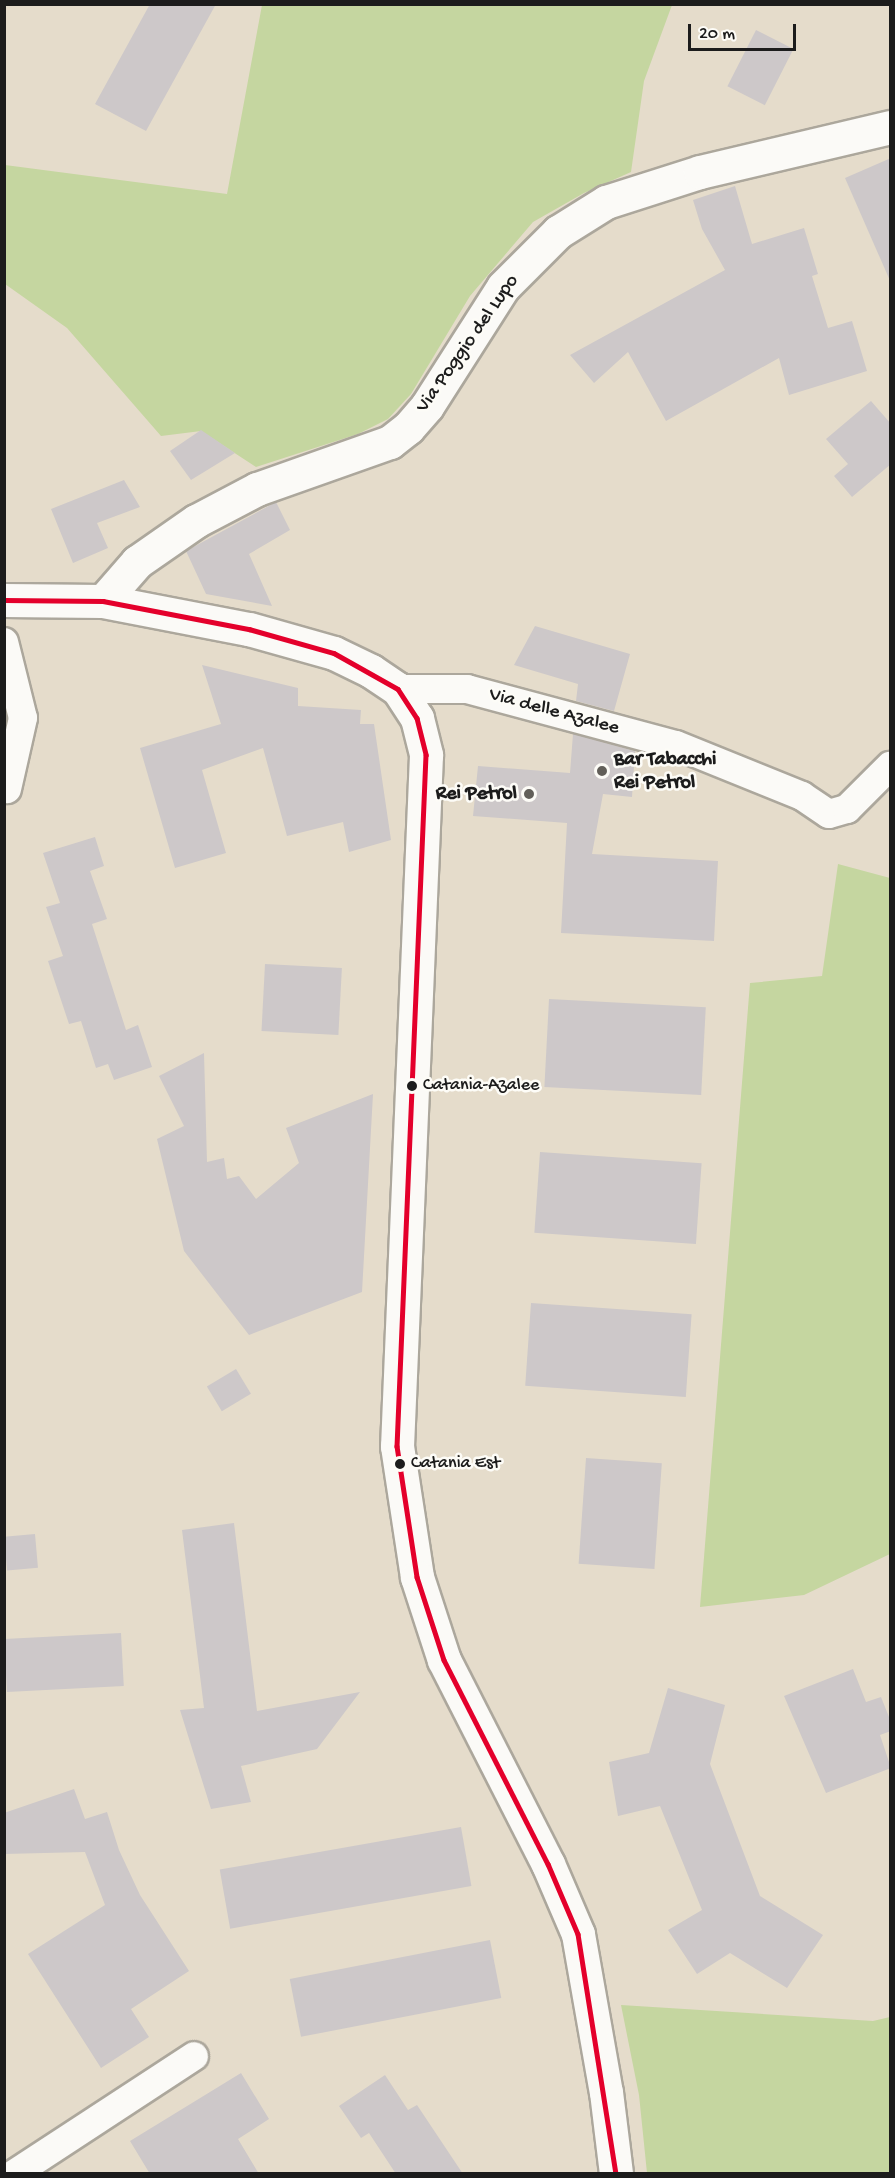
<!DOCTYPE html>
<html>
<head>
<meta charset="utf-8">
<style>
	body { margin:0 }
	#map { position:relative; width:895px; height:2178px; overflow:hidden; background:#e5dccb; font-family:"Gochi Hand",sans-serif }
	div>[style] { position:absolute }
	.green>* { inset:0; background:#c5d6a0 }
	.building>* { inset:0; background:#cdc8c9; transform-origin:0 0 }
	.roads { filter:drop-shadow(2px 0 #aca79c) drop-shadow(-2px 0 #aca79c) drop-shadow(0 2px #aca79c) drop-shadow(0 -2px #aca79c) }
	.minor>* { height:28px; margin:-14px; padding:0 14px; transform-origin:14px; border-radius:14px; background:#fbfaf7 }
	.tertiary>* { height:33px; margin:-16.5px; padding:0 16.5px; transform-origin:16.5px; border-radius:16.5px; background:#fbfaf7 }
	.secondary>* { height:33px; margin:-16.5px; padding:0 16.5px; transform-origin:16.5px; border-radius:16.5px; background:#fbfaf7 }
	.bus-1>* { height:4.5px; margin:-2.25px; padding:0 2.25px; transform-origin:2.25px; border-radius:2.25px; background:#e4002b }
	.dots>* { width:16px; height:16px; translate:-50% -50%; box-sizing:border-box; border:3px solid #fdfcf7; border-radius:50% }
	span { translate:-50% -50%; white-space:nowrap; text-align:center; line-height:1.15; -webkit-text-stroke:5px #fdfcf7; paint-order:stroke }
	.bus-label { font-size:18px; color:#1c1c1c }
	.left { translate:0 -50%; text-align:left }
	.street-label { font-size:20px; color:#1c1c1c }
	.poi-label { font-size:20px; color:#1c1c1c; font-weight:700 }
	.right { translate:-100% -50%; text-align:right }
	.frame { position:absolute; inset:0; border:6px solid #1c1c1c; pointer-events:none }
	.scale { position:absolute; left:688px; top:24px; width:108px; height:27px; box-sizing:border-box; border:3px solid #1c1c1c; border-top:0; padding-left:8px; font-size:18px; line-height:21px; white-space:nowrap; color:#1c1c1c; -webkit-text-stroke:4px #fdfcf7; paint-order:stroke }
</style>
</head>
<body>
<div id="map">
	<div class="green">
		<div style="clip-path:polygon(262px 5px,672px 5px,644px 81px,631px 172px,584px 193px,533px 222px,470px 296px,411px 394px,388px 419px,358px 434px,256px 467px,201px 431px,161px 436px,67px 328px,5px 284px,5px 165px,227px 194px)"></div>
		<div style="clip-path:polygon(838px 864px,890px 878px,890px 1554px,804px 1595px,700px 1607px,750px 983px,822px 976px)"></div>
		<div style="clip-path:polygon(621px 2005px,873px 2021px,890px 2017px,890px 2173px,647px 2173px,639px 2095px)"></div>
	</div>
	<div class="building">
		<div style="clip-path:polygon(150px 4px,216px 4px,146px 131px,95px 104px)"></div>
		<div style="left:756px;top:30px;width:42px;height:63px;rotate:27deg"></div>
		<div style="clip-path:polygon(891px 158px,891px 283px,845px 178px)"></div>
		<div style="clip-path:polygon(735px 186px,752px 244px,804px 228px,818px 274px,812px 276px,828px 328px,852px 321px,867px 371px,789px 395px,779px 358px,666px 421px,628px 352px,594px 383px,570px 355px,725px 270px,702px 229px,693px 200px)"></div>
		<div style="clip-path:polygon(871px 401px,891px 424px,891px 464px,852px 497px,834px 476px,848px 464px,826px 439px)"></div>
		<div style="clip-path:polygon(201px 430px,235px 453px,191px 480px,170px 451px)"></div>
		<div style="clip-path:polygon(124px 480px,140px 507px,97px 523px,108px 548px,73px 563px,51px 509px)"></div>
		<div style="clip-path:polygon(276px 502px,290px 530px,249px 554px,272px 606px,206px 594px,186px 551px)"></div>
		<div style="clip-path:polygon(535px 626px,630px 654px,614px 711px,576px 701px,578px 684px,514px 665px)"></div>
		<div style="clip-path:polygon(202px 665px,298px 688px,298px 706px,361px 710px,360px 724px,374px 724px,391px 840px,349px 852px,343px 822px,287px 836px,263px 748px,202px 770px,226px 853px,175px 868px,140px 748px,221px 724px)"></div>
		<div style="clip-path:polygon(573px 734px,635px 751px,632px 797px,603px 794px,592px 854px,718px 861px,714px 941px,561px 933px,567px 823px,473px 816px,478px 766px,570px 773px)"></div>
		<div style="clip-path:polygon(95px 837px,104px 866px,90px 871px,107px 919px,92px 924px,126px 1030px,138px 1025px,152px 1067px,114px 1080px,108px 1064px,96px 1068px,81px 1021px,69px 1024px,48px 961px,63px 956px,46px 907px,60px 903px,43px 853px)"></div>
		<div style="left:265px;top:964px;width:77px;height:67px;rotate:3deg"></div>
		<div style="left:549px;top:999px;width:157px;height:88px;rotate:3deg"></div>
		<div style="clip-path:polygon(204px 1053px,207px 1162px,224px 1158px,227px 1179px,239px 1176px,256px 1199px,299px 1163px,286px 1128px,373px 1094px,362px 1292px,249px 1335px,184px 1251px,157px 1139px,184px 1126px,159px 1076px)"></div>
		<div style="left:540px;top:1152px;width:162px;height:81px;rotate:4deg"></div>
		<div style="left:531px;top:1303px;width:161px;height:83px;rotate:4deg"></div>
		<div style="left:236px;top:1369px;width:29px;height:34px;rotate:59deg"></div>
		<div style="left:586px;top:1458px;width:76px;height:106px;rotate:4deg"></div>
		<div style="clip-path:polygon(234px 1523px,257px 1711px,360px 1692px,317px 1749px,241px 1766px,251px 1802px,211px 1809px,180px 1710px,204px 1708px,182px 1530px)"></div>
		<div style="left:35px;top:1534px;width:34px;height:31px;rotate:85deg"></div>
		<div style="left:121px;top:1633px;width:53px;height:117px;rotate:87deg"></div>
		<div style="clip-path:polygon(853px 1669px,866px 1702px,881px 1697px,891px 1722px,891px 1731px,880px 1735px,891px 1768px,826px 1793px,784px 1696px)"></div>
		<div style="clip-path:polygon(668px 1688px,725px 1705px,710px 1764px,760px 1896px,823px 1935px,787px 1988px,730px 1953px,697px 1974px,668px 1930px,702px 1910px,660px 1806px,618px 1816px,609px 1762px,649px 1753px)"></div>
		<div style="clip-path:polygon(74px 1789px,85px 1819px,107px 1812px,119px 1850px,140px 1895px,189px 1971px,131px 2009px,149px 2037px,101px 2068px,28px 1954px,105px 1905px,85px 1852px,4px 1854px,4px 1813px)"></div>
		<div style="left:461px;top:1827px;width:60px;height:245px;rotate:80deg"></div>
		<div style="left:490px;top:1940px;width:59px;height:204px;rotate:79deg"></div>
		<div style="clip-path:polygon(241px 2073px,269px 2119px,238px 2139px,259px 2174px,150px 2174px,130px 2141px)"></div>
		<div style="clip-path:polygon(385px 2075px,408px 2110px,417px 2105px,463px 2174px,396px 2174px,369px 2133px,361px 2138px,339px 2106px)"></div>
	</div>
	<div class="roads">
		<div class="minor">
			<div style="left:4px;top:642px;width:78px;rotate:76deg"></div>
			<div style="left:23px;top:718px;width:73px;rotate:102.7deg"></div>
			<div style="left:398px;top:689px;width:69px"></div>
			<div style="left:467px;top:689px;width:216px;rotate:15deg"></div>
			<div style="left:676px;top:745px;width:136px;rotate:22deg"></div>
			<div style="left:802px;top:796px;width:32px;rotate:34deg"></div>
			<div style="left:829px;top:814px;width:19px;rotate:-16deg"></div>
			<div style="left:847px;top:809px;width:61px;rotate:-45deg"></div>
			<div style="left:14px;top:2174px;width:215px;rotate:-33.2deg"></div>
		</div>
		<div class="tertiary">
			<div style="left:103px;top:601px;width:52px;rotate:-48.9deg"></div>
			<div style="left:137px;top:562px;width:72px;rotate:-34.8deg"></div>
			<div style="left:196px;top:521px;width:69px;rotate:-27.7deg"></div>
			<div style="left:257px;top:489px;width:141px;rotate:-19.5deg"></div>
			<div style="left:390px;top:442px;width:23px;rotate:-38deg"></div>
			<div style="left:408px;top:428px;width:29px;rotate:-49deg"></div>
			<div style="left:427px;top:406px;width:141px;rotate:-57.4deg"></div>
			<div style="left:503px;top:287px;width:78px;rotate:-45deg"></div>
			<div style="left:558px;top:232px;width:57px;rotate:-32deg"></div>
			<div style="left:606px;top:202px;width:99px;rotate:-17.7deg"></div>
			<div style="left:700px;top:172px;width:195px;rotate:-13.3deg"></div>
		</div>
		<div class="secondary">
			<div style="left:4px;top:600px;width:99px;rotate:0.6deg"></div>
			<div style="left:103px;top:601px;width:149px;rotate:10.9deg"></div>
			<div style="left:249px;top:629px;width:88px;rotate:15.8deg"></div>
			<div style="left:334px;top:653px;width:41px;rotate:25.9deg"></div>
			<div style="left:371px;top:671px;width:32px;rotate:34deg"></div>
			<div style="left:398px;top:689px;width:35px;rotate:57deg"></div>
			<div style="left:417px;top:718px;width:38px;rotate:76deg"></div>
			<div style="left:426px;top:755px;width:692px;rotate:92.4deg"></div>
			<div style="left:397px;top:1446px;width:133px;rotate:81.3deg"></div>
			<div style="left:417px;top:1577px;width:87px;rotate:72deg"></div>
			<div style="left:444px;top:1660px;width:229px;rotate:63deg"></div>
			<div style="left:548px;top:1864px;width:76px;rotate:66.8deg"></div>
			<div style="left:578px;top:1934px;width:160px;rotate:80deg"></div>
			<div style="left:606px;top:2092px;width:83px;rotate:83deg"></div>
		</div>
	</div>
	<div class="bus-1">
		<div style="left:4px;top:600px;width:99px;rotate:0.6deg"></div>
		<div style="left:103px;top:601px;width:149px;rotate:10.9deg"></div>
		<div style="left:249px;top:629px;width:88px;rotate:15.8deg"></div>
		<div style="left:334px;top:653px;width:73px;rotate:29.4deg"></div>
		<div style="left:398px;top:689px;width:35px;rotate:57deg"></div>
		<div style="left:417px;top:718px;width:38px;rotate:76deg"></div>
		<div style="left:426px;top:755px;width:692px;rotate:92.4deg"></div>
		<div style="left:397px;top:1446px;width:133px;rotate:81.3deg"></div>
		<div style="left:417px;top:1577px;width:87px;rotate:72deg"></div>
		<div style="left:444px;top:1660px;width:229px;rotate:63deg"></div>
		<div style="left:548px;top:1864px;width:76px;rotate:66.8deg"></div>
		<div style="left:578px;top:1934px;width:243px;rotate:81deg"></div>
	</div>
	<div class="dots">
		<div style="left:602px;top:771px;background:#625f59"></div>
		<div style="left:529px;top:794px;background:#625f59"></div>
		<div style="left:412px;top:1086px;background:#1c1c1c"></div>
		<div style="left:400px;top:1464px;background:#1c1c1c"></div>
	</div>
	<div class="bus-label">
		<span class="left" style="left:423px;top:1086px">Catania-Azalee</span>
		<span class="left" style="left:411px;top:1464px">Catania Est</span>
	</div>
	<div class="street-label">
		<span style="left:468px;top:344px;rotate:-55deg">Via Poggio del Lupo</span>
		<span style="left:554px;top:712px;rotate:15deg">Via delle Azalee</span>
	</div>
	<div class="poi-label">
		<span class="left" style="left:614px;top:772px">Bar Tabacchi<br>Rei Petrol</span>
		<span class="right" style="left:517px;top:794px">Rei Petrol</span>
	</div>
	<div class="frame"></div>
	<div class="scale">20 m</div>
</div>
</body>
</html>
